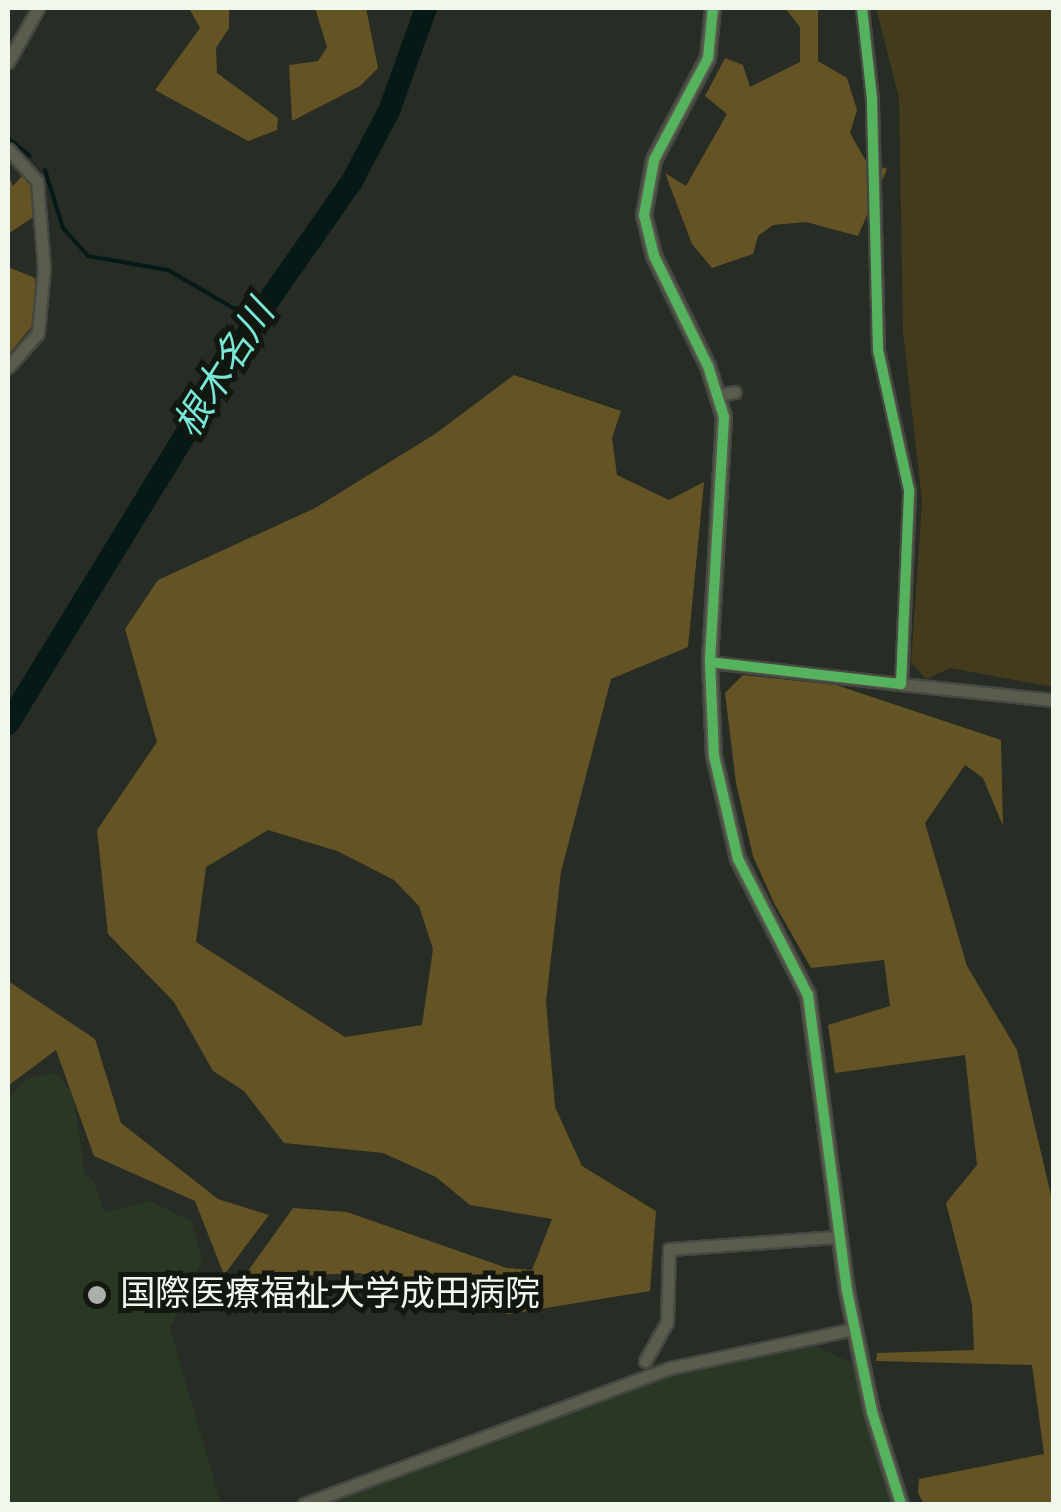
<!DOCTYPE html>
<html>
<head>
<meta charset="utf-8">
<style>
	body { margin:0 }
	#map { position:relative; width:1061px; height:1512px; overflow:hidden; background:#272c24; font-family:Spectral,"Noto Sans JP",serif }
	div>[style] { position:absolute }
	.built>* { inset:0; background:#2a3724 }
	.green>* { inset:0; background:#443b1c }
	.forest>* { inset:0; background:#645324 }
	.stream>* { height:4px; margin:-2px; padding:0 2px; transform-origin:2px; border-radius:2px; background:#051a16 }
	.river>* { height:22px; margin:-11px; padding:0 11px; transform-origin:11px; border-radius:11px; background:#051a16 }
	.roads { filter:drop-shadow(2px 0 #444841) drop-shadow(-2px 0 #444841) drop-shadow(0 2px #444841) drop-shadow(0 -2px #444841) }
	.minor>* { height:11px; margin:-5.5px; padding:0 5.5px; transform-origin:5.5px; border-radius:5.5px; background:#5a5c4e }
	.tertiary>* { height:14px; margin:-7px; padding:0 7px; transform-origin:7px; border-radius:7px; background:#5a5c4e }
	.cycleway>* { height:10px; margin:-5px; padding:0 5px; transform-origin:5px; border-radius:5px; background:#56b35d }
	.dots>* { width:28px; height:28px; translate:-50% -50%; box-sizing:border-box; border:5px solid #121710; border-radius:50% }
	span { translate:-50% -50%; white-space:nowrap; text-align:center; line-height:1.15; -webkit-text-stroke:10px #121710; paint-order:stroke }
	.poi-label { font-size:35px; color:#f0f7ed }
	.left { translate:0 -50%; text-align:left }
	.water-label { font-size:38px; color:#78e7d6; font-style:italic }
	.frame { position:absolute; inset:0; border:10px solid #f0f7ed; pointer-events:none }
</style>
</head>
<body>
<div id="map">
	<div class="built">
		<div style="clip-path:polygon(56px 1073px,73px 1093px,85px 1174px,94px 1181px,102px 1207px,108px 1212px,149px 1201px,192px 1221px,202px 1262px,170px 1328px,221px 1504px,8px 1504px,8px 1099px,27px 1078px)"></div>
		<div style="clip-path:polygon(814px 1345px,854px 1364px,897px 1504px,329px 1504px,668px 1376px)"></div>
	</div>
	<div class="green">
		<div style="clip-path:polygon(876px 8px,1053px 8px,1053px 687px,950px 668px,926px 679px,911px 663px,922px 502px,903px 332px,899px 98px)"></div>
	</div>
	<div class="forest">
		<div style="clip-path:polygon(189px 8px,229px 8px,229px 28px,216px 48px,217px 73px,278px 118px,277px 130px,248px 141px,155px 90px,200px 28px)"></div>
		<div style="clip-path:polygon(315px 8px,366px 8px,378px 68px,360px 86px,292px 121px,289px 65px,318px 61px,327px 47px)"></div>
		<div style="clip-path:polygon(785px 8px,818px 8px,818px 61px,847px 78px,857px 110px,850px 133px,866px 161px,887px 169px,858px 236px,806px 222px,773px 225px,758px 236px,753px 254px,712px 268px,692px 244px,665px 173px,686px 186px,727px 114px,705px 96px,725px 58px,743px 65px,750px 87px,800px 62px,800px 27px)"></div>
		<div style="clip-path:polygon(24px 174px,32px 187px,35px 216px,8px 234px,8px 175px,13px 186px)"></div>
		<div style="clip-path:polygon(8px 267px,35px 278px,36px 305px,33px 325px,8px 355px)"></div>
		<div style="clip-path:polygon(evenodd,514px 375px,621px 411px,612px 438px,617px 475px,669px 500px,704px 482px,688px 647px,611px 679px,561px 872px,546px 1001px,555px 1107px,582px 1166px,656px 1211px,650px 1291px,509px 1314px,359px 1273px,243px 1278px,293px 1208px,347px 1212px,507px 1268px,532px 1270px,552px 1219px,470px 1205px,436px 1177px,383px 1153px,284px 1143px,244px 1091px,213px 1071px,174px 1002px,108px 934px,97px 830px,157px 742px,125px 629px,158px 580px,315px 508px,435px 434px,514px 375px,268px 830px,337px 851px,394px 880px,419px 906px,433px 949px,422px 1025px,345px 1037px,196px 942px,206px 867px,268px 830px)"></div>
		<div style="clip-path:polygon(743px 675px,836px 685px,1001px 740px,1003px 826px,983px 778px,965px 765px,925px 823px,967px 966px,1017px 1050px,1053px 1204px,1053px 1504px,924px 1504px,918px 1493px,919px 1479px,1044px 1454px,1032px 1365px,876px 1361px,877px 1353px,974px 1350px,972px 1305px,946px 1203px,977px 1165px,965px 1055px,835px 1073px,828px 1025px,890px 1006px,884px 960px,811px 968px,774px 903px,753px 856px,736px 783px,725px 693px)"></div>
		<div style="clip-path:polygon(8px 981px,95px 1039px,121px 1123px,218px 1199px,269px 1215px,224px 1275px,195px 1201px,94px 1156px,56px 1050px,8px 1086px)"></div>
	</div>
	<div class="stream">
		<div style="left:8px;top:138px;width:28px;rotate:39deg"></div>
		<div style="left:45px;top:170px;width:61px;rotate:72.8deg"></div>
		<div style="left:63px;top:228px;width:38px;rotate:48deg"></div>
		<div style="left:88px;top:256px;width:81px;rotate:9.9deg"></div>
		<div style="left:168px;top:270px;width:78px;rotate:30.2deg"></div>
		<div style="left:247px;top:313px;width:11px;rotate:22deg"></div>
	</div>
	<div class="river">
		<div style="left:8px;top:724px;width:477px;rotate:-58.5deg"></div>
		<div style="left:257px;top:317px;width:164px;rotate:-55deg"></div>
		<div style="left:351px;top:183px;width:81px;rotate:-62.2deg"></div>
		<div style="left:389px;top:111px;width:109px;rotate:-70.2deg"></div>
	</div>
	<div class="roads">
		<div class="minor">
			<div style="left:8px;top:62px;width:62px;rotate:-60.9deg"></div>
			<div style="left:8px;top:149px;width:43px;rotate:47.8deg"></div>
			<div style="left:37px;top:181px;width:87px;rotate:85.4deg"></div>
			<div style="left:44px;top:268px;width:65px;rotate:95.3deg"></div>
			<div style="left:38px;top:333px;width:45px;rotate:131.4deg"></div>
			<div style="left:718px;top:395px;width:17px;rotate:-10deg"></div>
			<div style="left:710px;top:662px;width:192px;rotate:6.6deg"></div>
			<div style="left:901px;top:684px;width:194px;rotate:-87.6deg"></div>
			<div style="left:909px;top:490px;width:143px;rotate:-102.5deg"></div>
			<div style="left:878px;top:350px;width:251px;rotate:-91.4deg"></div>
			<div style="left:872px;top:99px;width:92px;rotate:-96.3deg"></div>
			<div style="left:901px;top:684px;width:154px;rotate:6deg"></div>
			<div style="left:645px;top:1361px;width:45px;rotate:-60.6deg"></div>
			<div style="left:667px;top:1322px;width:73px;rotate:-88.4deg"></div>
			<div style="left:669px;top:1249px;width:168px;rotate:-4.1deg"></div>
			<div style="left:304px;top:1504px;width:390px;rotate:-20.4deg"></div>
			<div style="left:670px;top:1368px;width:188px;rotate:-12deg"></div>
		</div>
		<div class="tertiary">
			<div style="left:713px;top:8px;width:50px;rotate:95.7deg"></div>
			<div style="left:708px;top:58px;width:115px;rotate:117.9deg"></div>
			<div style="left:654px;top:160px;width:56px;rotate:100.3deg"></div>
			<div style="left:644px;top:215px;width:42px;rotate:76.3deg"></div>
			<div style="left:654px;top:256px;width:123px;rotate:63.9deg"></div>
			<div style="left:708px;top:366px;width:53px;rotate:72.6deg"></div>
			<div style="left:724px;top:417px;width:245px;rotate:93.3deg"></div>
			<div style="left:710px;top:662px;width:94px;rotate:87.6deg"></div>
			<div style="left:714px;top:756px;width:106px;rotate:76.9deg"></div>
			<div style="left:738px;top:859px;width:153px;rotate:62.8deg"></div>
			<div style="left:808px;top:995px;width:299px;rotate:82.5deg"></div>
			<div style="left:847px;top:1291px;width:124px;rotate:78.3deg"></div>
			<div style="left:872px;top:1412px;width:96px;rotate:72.5deg"></div>
		</div>
	</div>
	<div class="cycleway">
		<div style="left:713px;top:8px;width:50px;rotate:95.7deg"></div>
		<div style="left:708px;top:58px;width:115px;rotate:117.9deg"></div>
		<div style="left:654px;top:160px;width:56px;rotate:100.3deg"></div>
		<div style="left:644px;top:215px;width:42px;rotate:76.3deg"></div>
		<div style="left:654px;top:256px;width:123px;rotate:63.9deg"></div>
		<div style="left:708px;top:366px;width:53px;rotate:72.6deg"></div>
		<div style="left:724px;top:417px;width:245px;rotate:93.3deg"></div>
		<div style="left:710px;top:662px;width:94px;rotate:87.6deg"></div>
		<div style="left:714px;top:756px;width:106px;rotate:76.9deg"></div>
		<div style="left:738px;top:859px;width:153px;rotate:62.8deg"></div>
		<div style="left:808px;top:995px;width:299px;rotate:82.5deg"></div>
		<div style="left:847px;top:1291px;width:124px;rotate:78.3deg"></div>
		<div style="left:872px;top:1412px;width:96px;rotate:72.5deg"></div>
		<div style="left:710px;top:662px;width:192px;rotate:6.6deg"></div>
		<div style="left:901px;top:684px;width:194px;rotate:-87.6deg"></div>
		<div style="left:909px;top:490px;width:143px;rotate:-102.5deg"></div>
		<div style="left:878px;top:350px;width:251px;rotate:-91.4deg"></div>
		<div style="left:872px;top:99px;width:92px;rotate:-96.3deg"></div>
	</div>
	<div class="dots">
		<div style="left:97px;top:1295px;background:#aab0a7"></div>
	</div>
	<div class="poi-label">
		<span class="left" style="left:120px;top:1295px">国際医療福祉大学成田病院</span>
	</div>
	<div class="water-label">
		<span style="left:226px;top:370px;rotate:-58deg">根木名川</span>
	</div>
	<div class="frame"></div>
</div>
</body>
</html>
